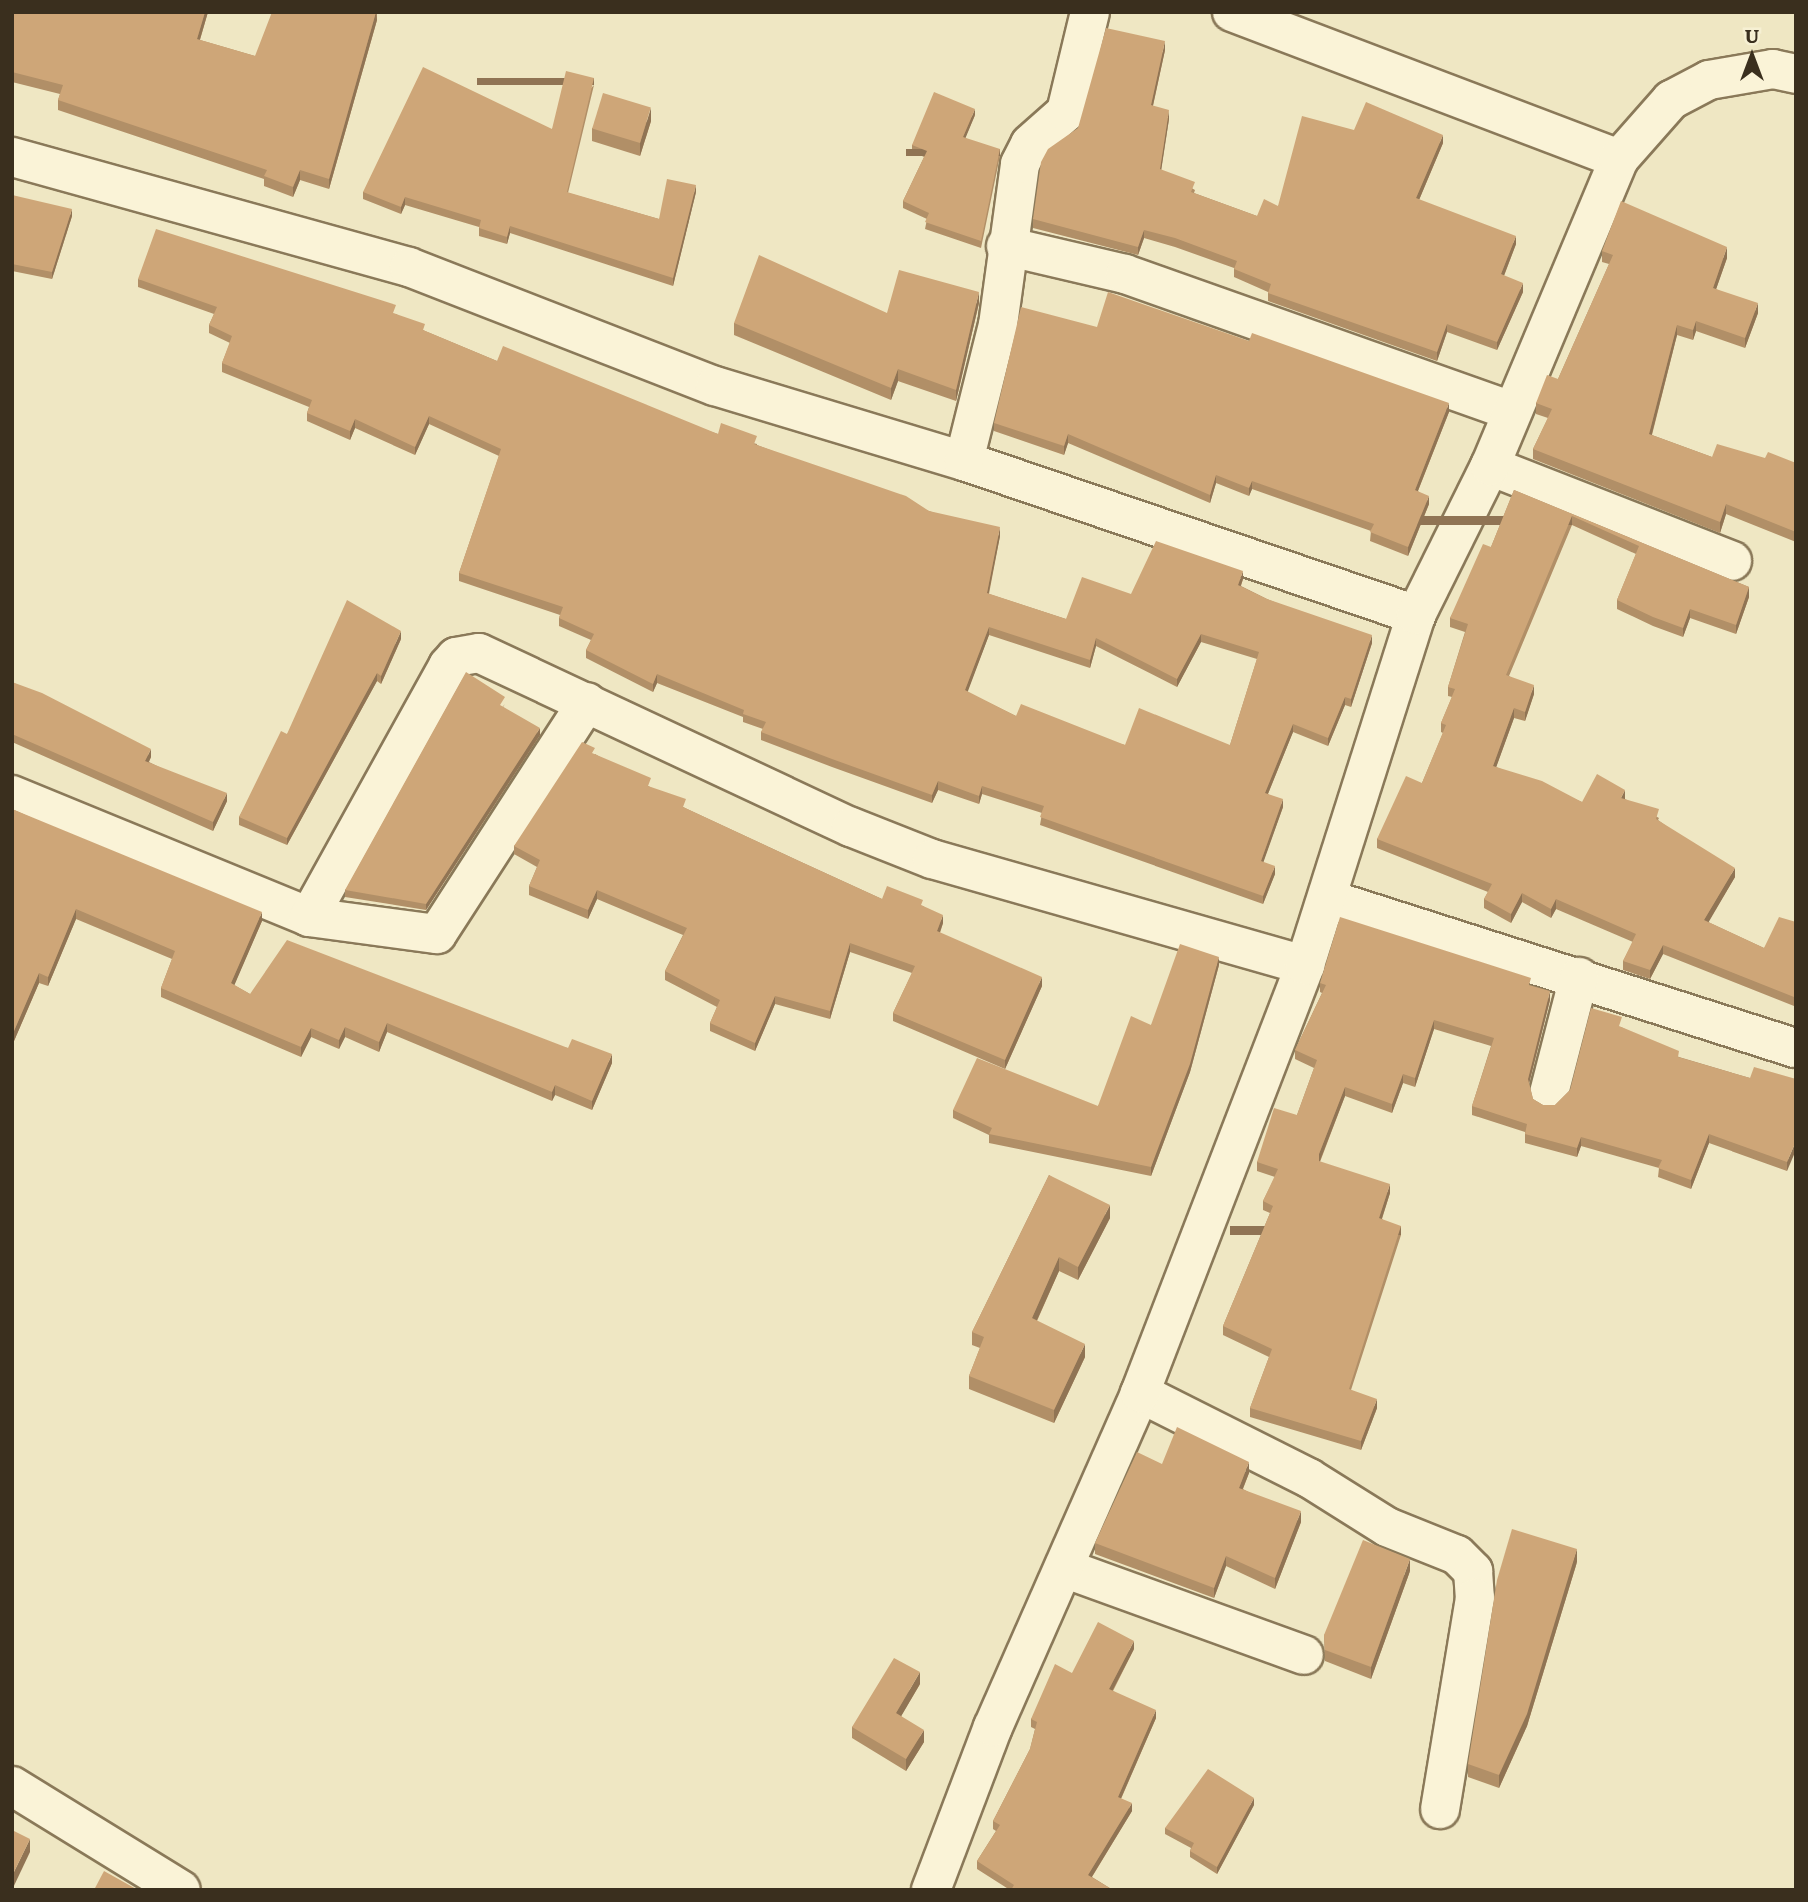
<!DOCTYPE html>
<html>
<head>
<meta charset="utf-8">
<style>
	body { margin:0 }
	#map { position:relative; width:1808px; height:1902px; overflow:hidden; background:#efe7c3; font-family:Literata,serif }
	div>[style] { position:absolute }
	.roads { filter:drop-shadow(2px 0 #8a7959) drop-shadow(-2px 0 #8a7959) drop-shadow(0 2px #8a7959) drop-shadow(0 -2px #8a7959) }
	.minor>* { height:38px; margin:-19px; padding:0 19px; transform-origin:19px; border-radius:19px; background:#faf3d7 }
	.wall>* { inset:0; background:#b18f67 }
	.shaded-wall>* { inset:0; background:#907454; transform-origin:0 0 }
	.building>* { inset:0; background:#cea678; transform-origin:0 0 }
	span { translate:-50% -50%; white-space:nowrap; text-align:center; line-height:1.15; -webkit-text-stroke:6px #f6f0d3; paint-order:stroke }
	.frame { position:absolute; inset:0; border:14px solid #3a2f1e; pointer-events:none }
	.north { position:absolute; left:1717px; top:21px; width:70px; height:70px; -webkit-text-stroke:5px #f6f0d3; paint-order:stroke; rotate:0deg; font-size:19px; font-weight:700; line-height:28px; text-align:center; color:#3a2f1e }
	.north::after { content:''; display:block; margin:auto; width:24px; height:32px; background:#3a2f1e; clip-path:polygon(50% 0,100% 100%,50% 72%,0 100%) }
</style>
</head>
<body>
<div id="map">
	<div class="roads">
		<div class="minor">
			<div style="left:1232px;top:12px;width:414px;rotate:20.8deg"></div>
			<div style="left:12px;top:157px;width:412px;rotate:15.5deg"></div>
			<div style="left:409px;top:267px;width:328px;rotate:21.3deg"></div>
			<div style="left:715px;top:386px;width:260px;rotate:16.8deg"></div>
			<div style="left:964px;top:461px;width:478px;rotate:18.8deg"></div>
			<div style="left:1006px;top:246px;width:122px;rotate:13.2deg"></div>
			<div style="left:1125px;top:274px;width:408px;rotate:19.5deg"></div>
			<div style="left:964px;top:461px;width:140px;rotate:-76deg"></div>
			<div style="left:998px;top:325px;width:162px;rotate:-82.2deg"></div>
			<div style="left:1020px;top:164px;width:22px;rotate:-63deg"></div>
			<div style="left:1030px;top:144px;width:48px;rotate:-41.6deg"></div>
			<div style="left:1066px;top:112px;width:103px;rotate:-76.5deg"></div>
			<div style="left:1490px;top:466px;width:260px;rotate:21.4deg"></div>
			<div style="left:12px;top:795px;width:321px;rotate:22.3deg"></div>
			<div style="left:309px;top:917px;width:129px;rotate:7.6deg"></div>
			<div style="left:437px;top:934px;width:276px;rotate:-57.1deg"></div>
			<div style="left:1328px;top:899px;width:491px;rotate:17.7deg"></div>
			<div style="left:309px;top:917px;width:287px;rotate:-61deg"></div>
			<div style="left:448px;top:666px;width:12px;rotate:-48deg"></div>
			<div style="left:456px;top:657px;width:23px;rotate:-10deg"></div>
			<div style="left:479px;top:653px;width:411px;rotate:25.1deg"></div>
			<div style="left:851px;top:827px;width:87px;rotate:21.6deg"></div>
			<div style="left:932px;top:859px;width:388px;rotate:15.9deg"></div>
			<div style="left:1549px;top:1093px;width:120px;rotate:-75.5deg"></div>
			<div style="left:1140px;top:1393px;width:189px;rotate:26.7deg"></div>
			<div style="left:1309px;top:1478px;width:92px;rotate:32.1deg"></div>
			<div style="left:1387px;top:1527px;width:75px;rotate:21.8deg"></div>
			<div style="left:1457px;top:1555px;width:23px;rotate:45deg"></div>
			<div style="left:1473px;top:1571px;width:27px;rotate:86deg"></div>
			<div style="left:1475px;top:1598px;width:214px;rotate:99.4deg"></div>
			<div style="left:1064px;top:1568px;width:255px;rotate:19.9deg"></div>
			<div style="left:12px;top:1786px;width:198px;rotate:31.6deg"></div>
			<div style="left:931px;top:1890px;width:174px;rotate:-69.2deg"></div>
			<div style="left:993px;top:1727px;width:365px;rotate:-66.2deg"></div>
			<div style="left:1140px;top:1393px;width:459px;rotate:-68.9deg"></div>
			<div style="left:1305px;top:965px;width:367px;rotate:-72.4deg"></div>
			<div style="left:1416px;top:615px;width:166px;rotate:-63.6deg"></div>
			<div style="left:1490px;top:466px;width:333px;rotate:-67.2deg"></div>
			<div style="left:1619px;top:159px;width:79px;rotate:-48.6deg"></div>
			<div style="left:1671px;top:100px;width:43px;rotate:-27.8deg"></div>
			<div style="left:1709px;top:80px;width:65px;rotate:-9.8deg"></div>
			<div style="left:1773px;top:69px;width:24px;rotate:12deg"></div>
		</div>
	</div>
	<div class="wall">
		<div style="clip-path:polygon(12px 12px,208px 12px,200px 40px,255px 56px,377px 12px,377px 20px,329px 189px,300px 180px,293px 197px,264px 186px,264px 179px,58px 110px,58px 100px,60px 94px,12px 82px)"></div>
		<div style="clip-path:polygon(1165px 50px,1153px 106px,1169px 119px,1161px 170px,1195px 190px,1194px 193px,1257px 216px,1278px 206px,1354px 130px,1443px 143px,1419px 200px,1516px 244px,1504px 276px,1523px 292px,1497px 350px,1447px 332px,1437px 361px,1268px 301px,1268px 292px,1234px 277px,1234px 268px,1175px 247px,1144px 238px,1138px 255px,1033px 228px,1033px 219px,1078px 128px)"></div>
		<div style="clip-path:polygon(594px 85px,568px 193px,659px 219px,696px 192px,673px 286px,510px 233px,507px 244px,479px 236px,479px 227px,405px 205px,401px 214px,363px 199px,363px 192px,552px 129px)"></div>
		<div style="clip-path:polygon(975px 115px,965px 138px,1000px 156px,981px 248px,925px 229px,927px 219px,903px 208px,903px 201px,924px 157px,912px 151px,912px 145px)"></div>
		<div style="clip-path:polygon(651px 121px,640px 156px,592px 141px,592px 128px)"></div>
		<div style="clip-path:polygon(12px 195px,72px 216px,52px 279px,12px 271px)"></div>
		<div style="clip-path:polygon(1602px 251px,1727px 258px,1716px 289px,1758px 313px,1745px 348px,1696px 331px,1693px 340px,1677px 335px,1652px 435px,1712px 457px,1765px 458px,1796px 463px,1796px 542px,1726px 514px,1720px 533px,1533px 459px,1533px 449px,1548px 418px,1536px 414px,1536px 403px,1558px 379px,1609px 264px,1602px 262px)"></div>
		<div style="clip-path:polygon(evenodd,138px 279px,396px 314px,425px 331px,497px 361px,718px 434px,757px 444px,757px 445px,929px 511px,1000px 536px,989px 594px,1066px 619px,1131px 594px,1243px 579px,1241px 586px,1267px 599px,1372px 643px,1351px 707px,1345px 705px,1328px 746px,1293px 732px,1268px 794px,1283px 807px,1263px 862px,1275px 874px,1263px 904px,1040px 825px,1042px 813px,982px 794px,979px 804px,938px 790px,932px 803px,832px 767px,761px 740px,761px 732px,763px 729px,743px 722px,743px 717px,657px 683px,653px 692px,586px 658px,586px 650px,591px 640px,559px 626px,559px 618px,560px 615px,459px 581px,459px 573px,499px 456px,429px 424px,415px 455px,355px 428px,350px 440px,307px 421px,307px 413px,309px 407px,222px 372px,222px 363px,230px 343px,209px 333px,209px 325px,214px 314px,138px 287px,138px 279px,989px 635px,1090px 668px,1096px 646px,1177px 687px,1201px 642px,1257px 659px,1230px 745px,1125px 745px,1016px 716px,967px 692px,989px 635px)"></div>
		<div style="clip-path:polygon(979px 303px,956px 401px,898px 381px,891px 400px,734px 335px,734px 323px,887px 313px)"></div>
		<div style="clip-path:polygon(1097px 327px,1449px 412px,1418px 491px,1429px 504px,1408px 556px,1370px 541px,1371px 531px,1252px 489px,1249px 496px,1216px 483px,1210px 503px,1068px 443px,1064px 455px,994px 431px,994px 423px)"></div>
		<div style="clip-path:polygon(1514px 490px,1749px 587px,1749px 597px,1736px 634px,1690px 618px,1683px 637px,1653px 626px,1617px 609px,1617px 600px,1636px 554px,1572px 525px,1509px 676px,1534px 694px,1525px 721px,1514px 718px,1496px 767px,1582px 802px,1625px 799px,1659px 818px,1658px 820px,1735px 877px,1708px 922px,1764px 948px,1796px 922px,1794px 1006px,1663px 954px,1650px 979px,1623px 970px,1623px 961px,1633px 942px,1556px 909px,1551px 918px,1522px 902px,1511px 923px,1484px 908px,1484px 899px,1488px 892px,1377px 848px,1377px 839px,1422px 783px,1443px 733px,1441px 732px,1441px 723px,1452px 697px,1448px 696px,1448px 687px,1465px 632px,1450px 627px,1450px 618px,1491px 547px)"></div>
		<div style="clip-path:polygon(401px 639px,381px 684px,377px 681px,287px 845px,239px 825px,239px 817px,287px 734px)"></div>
		<div style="clip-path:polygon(12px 682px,151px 757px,149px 762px,227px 801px,213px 831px,12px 742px)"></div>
		<div style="clip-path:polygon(505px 704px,503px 707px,540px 735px,426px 910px,345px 897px,345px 890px)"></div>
		<div style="clip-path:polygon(595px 754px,685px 808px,799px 861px,882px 899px,923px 906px,943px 923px,940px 933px,1042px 986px,1005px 1069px,893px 1021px,893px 1013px,912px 973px,850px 952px,830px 1019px,775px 1004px,755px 1051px,710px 1031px,710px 1023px,717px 1007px,665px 980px,665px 971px,683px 935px,597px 899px,588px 919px,529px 895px,529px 886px,537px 867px,514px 854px,514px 846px)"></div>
		<div style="clip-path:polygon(12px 809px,262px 921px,234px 985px,250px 994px,568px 1048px,612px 1063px,592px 1110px,555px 1095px,552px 1101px,387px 1032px,379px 1052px,345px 1037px,339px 1049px,311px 1037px,301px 1057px,161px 997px,161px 988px,172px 959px,76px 919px,48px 986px,39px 983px,14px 1041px,12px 1040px)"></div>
		<div style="clip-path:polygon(1219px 965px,1190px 1072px,1151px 1176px,989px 1143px,989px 1135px,953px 1118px,953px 1110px,1098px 1106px,1151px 1025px)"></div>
		<div style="clip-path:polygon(1320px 983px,1531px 986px,1550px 1000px,1529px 1083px,1533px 1099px,1543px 1105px,1555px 1105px,1570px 1090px,1621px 1027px,1679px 1057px,1750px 1078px,1796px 1079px,1787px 1171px,1709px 1143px,1691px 1189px,1658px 1177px,1659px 1168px,1581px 1146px,1577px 1157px,1525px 1143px,1525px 1132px,1472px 1115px,1472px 1106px,1491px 1046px,1434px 1029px,1415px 1087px,1403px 1083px,1392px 1113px,1345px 1096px,1320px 1162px,1390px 1193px,1382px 1219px,1401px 1235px,1351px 1390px,1377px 1408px,1361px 1450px,1250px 1417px,1250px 1408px,1269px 1357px,1223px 1335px,1223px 1326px,1270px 1213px,1263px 1210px,1263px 1201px,1275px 1177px,1257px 1171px,1257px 1162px,1297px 1115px,1314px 1068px,1295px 1059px,1295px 1050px,1322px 993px,1320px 992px)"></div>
		<div style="clip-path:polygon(1049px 1175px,1110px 1218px,1078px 1280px,1059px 1271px,1037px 1321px,1085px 1357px,1054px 1423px,969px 1389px,969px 1376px,980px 1348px,972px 1345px,972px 1332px)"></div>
		<div style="clip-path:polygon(1162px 1464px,1249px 1473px,1243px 1489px,1301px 1522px,1275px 1589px,1226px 1566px,1214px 1598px,1095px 1554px,1095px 1543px)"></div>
		<div style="clip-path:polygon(1577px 1562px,1527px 1726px,1499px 1788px,1468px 1777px,1468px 1764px)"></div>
		<div style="clip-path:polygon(1410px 1571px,1371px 1679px,1325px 1661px,1324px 1635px)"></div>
		<div style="clip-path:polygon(1134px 1649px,1113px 1691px,1156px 1718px,1121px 1799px,1132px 1811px,1092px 1877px,1113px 1890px,1010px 1890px,977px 1869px,977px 1861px,996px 1831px,993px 1829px,993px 1821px,1030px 1749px,1035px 1729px,1031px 1727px,1031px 1719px,1072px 1673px)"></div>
		<div style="clip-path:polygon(920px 1684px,901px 1716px,924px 1742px,906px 1771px,852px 1738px,852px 1727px)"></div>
		<div style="clip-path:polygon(1254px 1805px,1217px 1874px,1190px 1857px,1190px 1851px,1191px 1848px,1165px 1834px,1165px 1828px)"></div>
	</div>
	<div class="shaded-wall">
		<div style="clip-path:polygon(205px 12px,208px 12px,197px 49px,197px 39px)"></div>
		<div style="clip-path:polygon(376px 12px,377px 20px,329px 189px,329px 179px)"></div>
		<div style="clip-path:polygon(1165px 41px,1165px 50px,1151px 114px,1151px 105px)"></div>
		<div style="left:594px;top:78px;width:7px;height:117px;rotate:90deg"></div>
		<div style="clip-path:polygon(651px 108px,651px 121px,640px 156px,640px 143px)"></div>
		<div style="clip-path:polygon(975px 109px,975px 115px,963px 144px,963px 137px)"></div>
		<div style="clip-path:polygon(1169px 110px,1169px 119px,1160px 178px,1160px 169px)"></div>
		<div style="clip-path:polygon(1443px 135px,1443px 143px,1416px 207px,1416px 198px)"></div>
		<div style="left:1000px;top:149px;width:7px;height:94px;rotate:90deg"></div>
		<div style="clip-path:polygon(300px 170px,300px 180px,293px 197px,293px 187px)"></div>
		<div style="clip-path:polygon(696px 185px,696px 192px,673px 286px,673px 278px)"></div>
		<div style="clip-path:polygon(405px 197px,405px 205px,401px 214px,401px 207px)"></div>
		<div style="clip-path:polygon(72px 209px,72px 216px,52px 279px,52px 272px)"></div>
		<div style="clip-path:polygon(510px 226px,510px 233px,507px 244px,507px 237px)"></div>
		<div style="clip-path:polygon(1144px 230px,1144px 238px,1138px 255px,1138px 247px)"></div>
		<div style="clip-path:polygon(1516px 236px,1516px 244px,1501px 283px,1501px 274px)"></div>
		<div style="clip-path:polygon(1727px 247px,1727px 258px,1713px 298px,1713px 288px)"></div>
		<div style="clip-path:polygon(1523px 283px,1523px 292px,1497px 350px,1497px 342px)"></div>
		<div style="clip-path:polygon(979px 292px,979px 303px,956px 401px,956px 390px)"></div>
		<div style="clip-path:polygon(1758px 303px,1758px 313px,1745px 348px,1745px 338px)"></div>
		<div style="clip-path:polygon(1696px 321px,1696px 331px,1693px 340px,1693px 330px)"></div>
		<div style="clip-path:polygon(1447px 324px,1447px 332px,1437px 361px,1437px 352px)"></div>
		<div style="clip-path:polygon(1677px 325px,1677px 335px,1649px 445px,1649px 434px)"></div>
		<div style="clip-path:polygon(898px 369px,898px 381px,891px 400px,891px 388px)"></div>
		<div style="clip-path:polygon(1449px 403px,1449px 412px,1415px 498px,1415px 490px)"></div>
		<div style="clip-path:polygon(429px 416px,429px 424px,415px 455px,415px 447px)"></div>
		<div style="clip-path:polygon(355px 419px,355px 428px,350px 440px,350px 431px)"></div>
		<div style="clip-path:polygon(1068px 434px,1068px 443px,1064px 455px,1064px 446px)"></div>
		<div style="clip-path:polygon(1216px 475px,1216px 483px,1210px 503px,1210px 495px)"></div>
		<div style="clip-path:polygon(1252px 481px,1252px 489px,1249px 496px,1249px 488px)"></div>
		<div style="clip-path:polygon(1429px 496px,1429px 504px,1408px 556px,1408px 547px)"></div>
		<div style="clip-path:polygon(1726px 504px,1726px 514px,1720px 533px,1720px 522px)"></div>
		<div style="left:1572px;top:516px;width:9px;height:172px;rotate:90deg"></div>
		<div style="clip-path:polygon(1000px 527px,1000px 536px,987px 601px,987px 593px)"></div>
		<div style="clip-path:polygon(1243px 571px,1243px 579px,1238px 593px,1238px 585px)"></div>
		<div style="clip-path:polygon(1749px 587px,1749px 597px,1736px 634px,1736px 625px)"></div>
		<div style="clip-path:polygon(1690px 609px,1690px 618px,1683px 637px,1683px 628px)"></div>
		<div style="clip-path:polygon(989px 627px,989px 635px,965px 699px,965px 690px)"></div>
		<div style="clip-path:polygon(401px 631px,401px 639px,381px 684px,381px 676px)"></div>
		<div style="clip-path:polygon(1201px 634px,1201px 642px,1177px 687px,1177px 679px)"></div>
		<div style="clip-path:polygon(1372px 635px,1372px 643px,1351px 707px,1351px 699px)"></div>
		<div style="clip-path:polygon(1096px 638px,1096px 646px,1090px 668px,1090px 660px)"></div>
		<div style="clip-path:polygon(377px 673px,377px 681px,287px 845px,287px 838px)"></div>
		<div style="clip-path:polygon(657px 674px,657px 683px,653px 692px,653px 684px)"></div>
		<div style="clip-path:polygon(1534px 685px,1534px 694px,1525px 721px,1525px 712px)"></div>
		<div style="clip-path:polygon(1345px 697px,1345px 705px,1328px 746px,1328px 738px)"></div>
		<div style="clip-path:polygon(1514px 708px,1514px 718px,1493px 776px,1493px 766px)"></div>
		<div style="clip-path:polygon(1293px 724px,1293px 732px,1265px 801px,1265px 793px)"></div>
		<div style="clip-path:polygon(540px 728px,540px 735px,426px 910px,426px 904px)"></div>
		<div style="clip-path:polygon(151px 749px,151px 757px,145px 769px,145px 761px)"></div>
		<div style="clip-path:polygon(938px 781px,938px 790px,932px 803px,932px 795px)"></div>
		<div style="clip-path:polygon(982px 786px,982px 794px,979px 804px,979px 796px)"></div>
		<div style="clip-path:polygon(1625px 790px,1625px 799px,1621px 807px,1621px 798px)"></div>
		<div style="clip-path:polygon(227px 793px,227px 801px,213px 831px,213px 822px)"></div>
		<div style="clip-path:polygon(1283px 799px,1283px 807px,1261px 869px,1261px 861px)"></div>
		<div style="clip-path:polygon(1275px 866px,1275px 874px,1263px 904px,1263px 896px)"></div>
		<div style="clip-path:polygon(1735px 868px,1735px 877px,1704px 930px,1704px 920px)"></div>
		<div style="clip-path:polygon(597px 890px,597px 899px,588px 919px,588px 910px)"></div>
		<div style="clip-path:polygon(1522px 893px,1522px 902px,1511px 923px,1511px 914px)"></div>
		<div style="clip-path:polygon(1556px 899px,1556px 909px,1551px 918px,1551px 909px)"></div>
		<div style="clip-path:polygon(76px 909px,76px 919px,48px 986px,48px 977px)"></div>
		<div style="clip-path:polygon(262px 912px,262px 921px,231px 993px,231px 983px)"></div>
		<div style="clip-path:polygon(943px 915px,943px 923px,937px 940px,937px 931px)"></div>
		<div style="clip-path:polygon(850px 943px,850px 952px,830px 1019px,830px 1011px)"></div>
		<div style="clip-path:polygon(1663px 945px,1663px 954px,1650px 979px,1650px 970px)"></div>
		<div style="clip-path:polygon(1219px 957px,1219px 965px,1190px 1072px,1151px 1176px,1151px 1167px)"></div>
		<div style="clip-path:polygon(39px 973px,39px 983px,14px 1041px,14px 1031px)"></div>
		<div style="clip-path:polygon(1042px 977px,1042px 986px,1005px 1069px,1005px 1060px)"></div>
		<div style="clip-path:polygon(1550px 991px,1550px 1000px,1528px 1088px,1528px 1079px)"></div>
		<div style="clip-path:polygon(1796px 993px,1796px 1002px,1794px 1006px,1794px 997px)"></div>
		<div style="clip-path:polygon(775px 996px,775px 1004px,755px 1051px,755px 1043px)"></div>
		<div style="clip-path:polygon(1434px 1020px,1434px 1029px,1415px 1087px,1415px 1078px)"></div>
		<div style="clip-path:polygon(387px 1023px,387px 1032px,379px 1052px,379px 1042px)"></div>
		<div style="clip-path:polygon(345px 1027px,345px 1037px,339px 1049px,339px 1040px)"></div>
		<div style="clip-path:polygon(311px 1028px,311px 1037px,301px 1057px,301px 1047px)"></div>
		<div style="clip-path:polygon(612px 1054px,612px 1063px,592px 1110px,592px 1101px)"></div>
		<div style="clip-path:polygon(1403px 1074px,1403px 1083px,1392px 1113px,1392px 1104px)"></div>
		<div style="clip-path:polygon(555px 1085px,555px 1095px,552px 1101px,552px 1092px)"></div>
		<div style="clip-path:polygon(1345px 1087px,1345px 1096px,1319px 1163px,1319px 1154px)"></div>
		<div style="clip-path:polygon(1709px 1134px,1709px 1143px,1691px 1189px,1691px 1180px)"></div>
		<div style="clip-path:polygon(1581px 1137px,1581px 1146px,1577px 1157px,1577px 1148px)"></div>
		<div style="clip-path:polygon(1796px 1141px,1796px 1150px,1787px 1171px,1787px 1162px)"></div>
		<div style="clip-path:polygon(1390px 1184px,1390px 1193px,1379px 1227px,1379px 1218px)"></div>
		<div style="clip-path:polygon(1110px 1205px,1110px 1218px,1078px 1280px,1078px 1267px)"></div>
		<div style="left:1401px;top:1226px;width:9px;height:171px;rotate:90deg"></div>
		<div style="clip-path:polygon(1059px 1257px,1059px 1271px,1032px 1331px,1032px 1318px)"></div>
		<div style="clip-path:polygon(1085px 1344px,1085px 1357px,1054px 1423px,1054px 1410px)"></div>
		<div style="clip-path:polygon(1377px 1399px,1377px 1408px,1361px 1450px,1361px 1441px)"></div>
		<div style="clip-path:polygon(1249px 1462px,1249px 1473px,1239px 1498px,1239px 1488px)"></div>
		<div style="clip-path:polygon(1301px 1511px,1301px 1522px,1275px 1589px,1275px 1578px)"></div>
		<div style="clip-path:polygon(1577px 1549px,1577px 1562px,1527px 1726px,1499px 1788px,1499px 1775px)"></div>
		<div style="clip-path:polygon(1226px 1556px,1226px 1566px,1214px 1598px,1214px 1588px)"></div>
		<div style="clip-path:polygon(1410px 1559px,1410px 1571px,1371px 1679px,1371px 1667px)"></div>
		<div style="clip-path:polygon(1134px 1641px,1134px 1649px,1109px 1697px,1109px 1689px)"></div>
		<div style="clip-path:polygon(920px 1672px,920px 1684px,896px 1725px,896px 1713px)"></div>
		<div style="clip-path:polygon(1156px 1710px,1156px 1718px,1118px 1805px,1118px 1797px)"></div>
		<div style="clip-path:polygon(924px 1730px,924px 1742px,906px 1771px,906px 1759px)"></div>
		<div style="clip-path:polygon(1254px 1798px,1254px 1805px,1217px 1874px,1217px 1867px)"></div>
		<div style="clip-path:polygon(1132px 1803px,1132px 1811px,1088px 1883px,1088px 1875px)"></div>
		<div style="clip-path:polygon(30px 1839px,30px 1852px,12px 1890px,12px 1876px)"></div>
	</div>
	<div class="building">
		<div style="clip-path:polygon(12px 12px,205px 12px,197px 39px,255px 56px,272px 12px,376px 12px,329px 179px,300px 170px,293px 187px,264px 176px,267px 170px,58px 100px,63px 85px,12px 72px)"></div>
		<div style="clip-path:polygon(1106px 28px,1165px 41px,1151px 105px,1169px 110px,1160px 169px,1195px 182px,1191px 192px,1257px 216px,1264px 199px,1278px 206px,1302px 116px,1354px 130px,1366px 102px,1443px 135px,1416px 198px,1516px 236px,1501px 274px,1523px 283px,1497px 342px,1447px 324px,1437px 352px,1268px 293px,1271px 284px,1234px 269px,1237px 261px,1175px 238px,1144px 230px,1138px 247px,1033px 219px,1041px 162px,1048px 149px,1078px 128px)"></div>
		<div style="clip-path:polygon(423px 67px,552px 129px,566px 71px,594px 78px,567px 192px,659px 219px,667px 179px,696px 185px,673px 278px,510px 226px,507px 237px,479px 228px,481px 220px,405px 197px,401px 207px,363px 192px)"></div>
		<div style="clip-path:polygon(934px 92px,975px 109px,963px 137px,1000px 149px,981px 241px,925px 222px,929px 213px,903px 201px,927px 151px,912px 145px)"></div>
		<div style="left:603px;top:93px;width:50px;height:37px;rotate:17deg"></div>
		<div style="clip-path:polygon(12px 195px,72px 209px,52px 272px,12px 264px)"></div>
		<div style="clip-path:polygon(1621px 201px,1727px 247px,1713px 288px,1758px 303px,1745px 338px,1696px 321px,1693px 330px,1677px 325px,1649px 434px,1712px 457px,1717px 444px,1765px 458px,1768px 452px,1796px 463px,1796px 532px,1726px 504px,1720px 522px,1533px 449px,1552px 409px,1536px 403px,1547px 375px,1558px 379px,1613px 255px,1602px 251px)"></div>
		<div style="clip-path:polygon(evenodd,156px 229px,396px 305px,393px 313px,425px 324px,423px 330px,497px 361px,503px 346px,718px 434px,721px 423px,757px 436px,754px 444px,906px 496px,929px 511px,1000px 527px,987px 593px,1066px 619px,1082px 577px,1131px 594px,1156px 541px,1243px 571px,1238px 585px,1267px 599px,1372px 635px,1351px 699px,1345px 697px,1328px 738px,1293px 724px,1265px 793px,1283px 799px,1261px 861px,1275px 866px,1263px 896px,1040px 817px,1044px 806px,982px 786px,979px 796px,938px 781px,932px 795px,832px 759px,761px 732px,766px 722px,743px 714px,744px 710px,657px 674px,653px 684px,586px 650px,594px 634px,559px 618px,563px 607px,459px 573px,501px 449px,429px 416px,415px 447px,355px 419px,350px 431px,307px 413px,312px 400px,222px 363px,232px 336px,209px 325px,217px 307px,138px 279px,156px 229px,989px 627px,1090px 660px,1096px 638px,1177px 679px,1201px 634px,1259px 652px,1230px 745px,1139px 708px,1125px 745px,1021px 704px,1016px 716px,965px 690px,989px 627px)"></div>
		<div style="clip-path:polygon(759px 255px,887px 313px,899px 270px,979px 292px,956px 390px,898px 369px,891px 388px,734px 323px)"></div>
		<div style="clip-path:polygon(1108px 292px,1249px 341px,1252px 333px,1449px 403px,1415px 490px,1429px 496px,1408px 547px,1370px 532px,1374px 524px,1252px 481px,1249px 488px,1216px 475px,1210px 495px,1068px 434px,1064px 446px,994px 423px,1021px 307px,1097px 327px)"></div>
		<div style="clip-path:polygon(1514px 490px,1749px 587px,1736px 625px,1690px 609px,1683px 628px,1653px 617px,1617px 600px,1639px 546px,1572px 516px,1506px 675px,1534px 685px,1525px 712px,1514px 708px,1493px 766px,1542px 781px,1582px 802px,1597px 774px,1625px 790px,1621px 798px,1659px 809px,1656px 819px,1735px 868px,1704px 920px,1764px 948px,1779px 917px,1796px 922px,1796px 993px,1794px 997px,1663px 945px,1650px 970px,1623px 961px,1636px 934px,1556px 899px,1551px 909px,1522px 893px,1511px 914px,1484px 899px,1492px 884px,1377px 839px,1406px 776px,1422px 783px,1446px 725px,1441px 723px,1455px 689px,1448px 687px,1468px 624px,1450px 618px,1483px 544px,1491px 547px)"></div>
		<div style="clip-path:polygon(347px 600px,401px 631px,381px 676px,377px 673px,287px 838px,239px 817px,281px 731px,287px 734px)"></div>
		<div style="clip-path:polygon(466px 672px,505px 697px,500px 705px,540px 728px,426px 904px,345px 890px)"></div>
		<div style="clip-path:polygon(12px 682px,42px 693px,151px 749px,145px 761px,227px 793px,213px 822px,12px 734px)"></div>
		<div style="clip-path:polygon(582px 742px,595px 748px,592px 753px,651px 778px,648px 786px,686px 799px,683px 807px,799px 861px,882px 899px,887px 886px,923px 900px,921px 905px,943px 915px,937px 931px,1042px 977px,1005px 1060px,893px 1013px,915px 966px,850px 943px,830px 1011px,775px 996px,755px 1043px,710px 1023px,720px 1000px,665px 971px,687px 928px,597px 890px,588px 910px,529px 886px,540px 860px,514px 846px)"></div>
		<div style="clip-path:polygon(12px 809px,262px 912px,231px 983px,250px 994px,287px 940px,568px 1048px,572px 1039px,612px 1054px,592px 1101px,555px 1085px,552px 1092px,387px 1023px,379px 1042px,345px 1027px,339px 1040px,311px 1028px,301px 1047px,161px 988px,175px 951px,76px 909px,48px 977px,39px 973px,14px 1031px,12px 1031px)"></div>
		<div style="clip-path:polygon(1340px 917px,1531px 978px,1529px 985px,1550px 991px,1528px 1079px,1533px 1099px,1543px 1105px,1555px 1105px,1570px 1090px,1591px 1008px,1622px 1017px,1619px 1026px,1679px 1051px,1678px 1057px,1750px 1078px,1754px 1067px,1796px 1079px,1796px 1141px,1787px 1162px,1709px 1134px,1691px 1180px,1658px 1168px,1662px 1160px,1581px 1137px,1577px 1148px,1525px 1134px,1527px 1124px,1472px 1106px,1494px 1038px,1434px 1020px,1415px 1078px,1403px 1074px,1392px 1104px,1345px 1087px,1319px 1154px,1319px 1161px,1390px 1184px,1379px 1218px,1401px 1226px,1349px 1389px,1377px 1399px,1361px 1441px,1250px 1408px,1272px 1349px,1223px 1326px,1273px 1206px,1263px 1201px,1278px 1169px,1257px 1162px,1274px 1108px,1297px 1115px,1317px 1060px,1295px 1050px,1326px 985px,1320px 983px)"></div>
		<div style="clip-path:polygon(1180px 944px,1219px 957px,1190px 1064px,1151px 1167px,989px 1134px,992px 1128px,953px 1110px,977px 1058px,1098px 1106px,1131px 1016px,1151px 1025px)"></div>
		<div style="clip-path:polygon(1049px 1175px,1110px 1205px,1078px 1267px,1059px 1257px,1032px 1318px,1085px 1344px,1054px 1410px,969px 1376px,984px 1337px,972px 1332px)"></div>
		<div style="clip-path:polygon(1177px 1427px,1249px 1462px,1239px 1488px,1301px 1511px,1275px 1578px,1226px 1556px,1214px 1588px,1095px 1543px,1137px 1452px,1162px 1464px)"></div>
		<div style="clip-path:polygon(1512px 1529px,1577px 1549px,1527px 1714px,1499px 1775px,1468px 1764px,1497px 1580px)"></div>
		<div style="clip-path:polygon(1363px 1540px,1410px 1559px,1371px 1667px,1325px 1650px,1324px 1635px)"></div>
		<div style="clip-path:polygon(1098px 1622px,1134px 1641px,1109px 1689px,1156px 1710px,1118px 1797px,1132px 1803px,1088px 1875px,1113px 1890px,1011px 1890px,1014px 1885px,977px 1861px,1000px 1825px,993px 1821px,1030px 1749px,1037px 1722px,1031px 1719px,1055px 1664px,1072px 1673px)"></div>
		<div style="clip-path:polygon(894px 1658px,920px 1672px,896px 1713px,924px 1730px,906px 1759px,852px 1727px)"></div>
		<div style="clip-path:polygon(1208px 1769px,1254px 1798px,1217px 1867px,1190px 1851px,1194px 1843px,1165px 1828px)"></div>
		<div style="clip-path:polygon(12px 1830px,30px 1839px,12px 1876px)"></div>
		<div style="clip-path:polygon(104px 1871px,138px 1890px,94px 1890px)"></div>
	</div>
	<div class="frame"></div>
	<div class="north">U</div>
</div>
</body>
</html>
